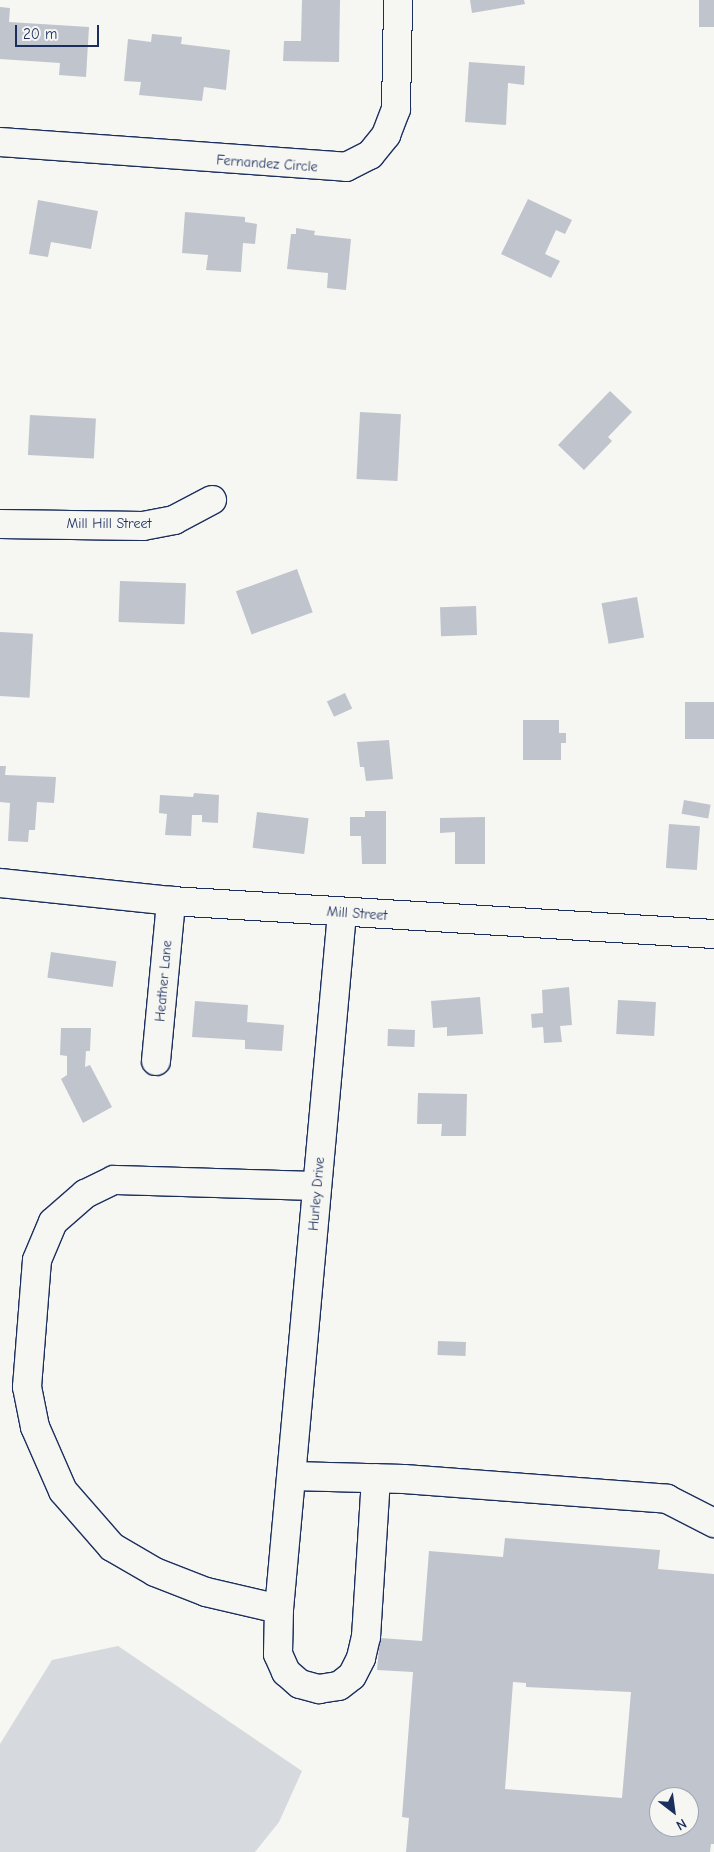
<!DOCTYPE html>
<style>
body{margin:0}
#map{position:relative;width:714px;height:1852px;overflow:hidden;background:#f6f6f2;font-family:"Comic Neue",sans-serif}
div>[style]{position:absolute}
.green>*{inset:0;background:#d6d9dd}
.building>*{inset:0;background:#c0c4cd;transform-origin:0 0}
.roads{filter:drop-shadow(1px 0 #1b2f5e) drop-shadow(-1px 0 #1b2f5e) drop-shadow(0 1px #1b2f5e) drop-shadow(0 -1px #1b2f5e)}
.minor>*{height:28px;margin:-14px;padding:0 14px;transform-origin:14px;border-radius:14px;background:#f6f6f2}
span{translate:-50% -50%;white-space:nowrap;text-align:center;line-height:1.15;-webkit-text-stroke:4px #f6f6f2;paint-order:stroke}
.street-label{font-size:14px;color:#1b2f5e}
.north{position:absolute;left:649px;top:1787px;width:50px;height:50px;box-sizing:border-box;background:#f6f6f2;border:1px solid #9ea6b7;border-radius:50%;rotate:150deg;font-size:14px;font-weight:700;line-height:20px;text-align:center;color:#1b2f5e}
.north::after{content:'';display:block;margin:auto;width:18px;height:22px;background:#1b2f5e;clip-path:polygon(50% 0,100% 100%,50% 72%,0 100%)}
.scale{position:absolute;left:15px;top:25px;width:84px;height:22px;box-sizing:border-box;border:2px solid #1b2f5e;border-top:0;padding-left:6px;font-size:15px;line-height:18px;white-space:nowrap;color:#1b2f5e;-webkit-text-stroke:4px #f6f6f2;paint-order:stroke}
</style>
<div id="map">
<div class="green">
<i style="clip-path:polygon(118px 1646px,302px 1771px,279px 1822px,255px 1852px,0 1852px,0 1744px,52px 1660px)"></i>
</div>
<div class="building">
<i style="clip-path:polygon(302px 0,340px 0,339px 62px,283px 61px,284px 41px,301px 41px)"></i>
<i style="clip-path:polygon(470px 0,524px 0,525px 4px,472px 13px)"></i>
<i style="left:699px;top:0;width:15px;height:27px"></i>
<i style="clip-path:polygon(0 7px,10px 8px,9px 22px,89px 27px,86px 77px,59px 75px,60px 63px,0 59px)"></i>
<i style="clip-path:polygon(152px 34px,182px 37px,181px 44px,230px 50px,226px 90px,204px 87px,202px 101px,139px 95px,141px 82px,124px 81px,128px 39px,151px 42px)"></i>
<i style="clip-path:polygon(469px 62px,525px 66px,524px 85px,508px 83px,506px 125px,465px 122px)"></i>
<i style="clip-path:polygon(528px 199px,572px 220px,565px 234px,556px 230px,545px 254px,560px 261px,551px 278px,501px 254px)"></i>
<i style="clip-path:polygon(38px 200px,98px 211px,91px 249px,51px 242px,48px 257px,29px 254px)"></i>
<i style="clip-path:polygon(185px 212px,245px 217px,245px 222px,257px 224px,255px 244px,243px 243px,241px 272px,206px 270px,208px 255px,182px 253px)"></i>
<i style="clip-path:polygon(296px 228px,315px 231px,314px 235px,351px 239px,346px 290px,327px 288px,328px 273px,287px 269px,291px 234px,296px 234px)"></i>
<i style="clip-path:polygon(610px 391px,632px 412px,608px 437px,612px 441px,584px 470px,558px 445px)"></i>
<i style="left:360px;top:412px;width:41px;height:67px;rotate:3deg"></i>
<i style="left:30px;top:415px;width:66px;height:40px;rotate:3deg"></i>
<i style="left:297px;top:569px;width:46px;height:65px;rotate:70deg"></i>
<i style="left:120px;top:581px;width:66px;height:41px;rotate:2deg"></i>
<i style="left:637px;top:597px;width:41px;height:36px;rotate:80deg"></i>
<i style="left:476px;top:606px;width:29px;height:36px;rotate:88deg"></i>
<i style="left:0;top:632px;width:33px;height:64px;rotate:3deg"></i>
<i style="left:345px;top:693px;width:17px;height:20px;rotate:65deg"></i>
<i style="left:714px;top:702px;width:37px;height:29px;rotate:90deg"></i>
<i style="clip-path:polygon(523px 720px,559px 720px,559px 733px,566px 733px,566px 743px,561px 743px,561px 760px,523px 760px)"></i>
<i style="clip-path:polygon(389px 740px,393px 779px,366px 781px,364px 767px,360px 767px,357px 742px)"></i>
<i style="clip-path:polygon(0 766px,6px 766px,5px 775px,56px 777px,54px 803px,37px 802px,35px 830px,29px 830px,28px 842px,8px 841px,10px 803px,0 802px)"></i>
<i style="clip-path:polygon(194px 793px,219px 795px,218px 823px,202px 822px,202px 815px,192px 815px,191px 836px,165px 835px,167px 814px,159px 813px,160px 795px,193px 797px)"></i>
<i style="left:684px;top:800px;width:27px;height:14px;rotate:10deg"></i>
<i style="clip-path:polygon(365px 811px,386px 811px,386px 864px,362px 864px,361px 836px,350px 836px,350px 817px,365px 817px)"></i>
<i style="left:257px;top:812px;width:52px;height:36px;rotate:7deg"></i>
<i style="clip-path:polygon(485px 817px,485px 864px,455px 864px,455px 832px,440px 833px,440px 818px)"></i>
<i style="left:669px;top:824px;width:31px;height:44px;rotate:4deg"></i>
<i style="left:51px;top:952px;width:66px;height:26px;rotate:8deg"></i>
<i style="clip-path:polygon(569px 987px,572px 1025px,560px 1026px,562px 1042px,544px 1043px,543px 1027px,532px 1028px,531px 1014px,543px 1013px,542px 990px)"></i>
<i style="clip-path:polygon(480px 997px,483px 1034px,447px 1036px,447px 1027px,433px 1028px,431px 1001px)"></i>
<i style="left:618px;top:1000px;width:38px;height:34px;rotate:3deg"></i>
<i style="clip-path:polygon(195px 1001px,248px 1005px,247px 1022px,284px 1025px,282px 1051px,245px 1049px,245px 1040px,192px 1037px)"></i>
<i style="clip-path:polygon(61px 1028px,91px 1028px,90px 1051px,86px 1051px,85px 1067px,90px 1065px,112px 1107px,83px 1123px,61px 1079px,67px 1075px,67px 1056px,60px 1055px)"></i>
<i style="left:388px;top:1029px;width:27px;height:17px;rotate:2deg"></i>
<i style="clip-path:polygon(418px 1093px,467px 1094px,466px 1136px,441px 1136px,442px 1124px,417px 1124px)"></i>
<i style="left:438px;top:1341px;width:28px;height:14px;rotate:2deg"></i>
<i style="clip-path:polygon(evenodd,505px 1538px,660px 1550px,658px 1569px,714px 1574px,714px 1844px,711px 1844px,710px 1852px,406px 1852px,409px 1818px,402px 1817px,413px 1672px,377px 1670px,380px 1638px,422px 1641px,429px 1551px,503px 1557px,505px 1538px,513px 1682px,526px 1683px,526px 1687px,631px 1692px,622px 1798px,505px 1789px,513px 1682px,505px 1538px,659px 1797px,689px 1797px,689px 1827px,659px 1827px,659px 1797px)"></i>
</div>
<div class="roads">
<div class="minor">
<i style="left:0;top:142px;width:347px;rotate:4.1deg"></i>
<i style="left:346px;top:167px;width:27px;rotate:-27deg"></i>
<i style="left:370px;top:155px;width:26px;rotate:-51deg"></i>
<i style="left:386px;top:135px;width:28px;rotate:-69deg"></i>
<i style="left:396px;top:109px;width:109px;rotate:-88.9deg"></i>
<i style="left:0;top:524px;width:143px;rotate:0.8deg"></i>
<i style="left:143px;top:526px;width:32px;rotate:-11deg"></i>
<i style="left:174px;top:520px;width:43px;rotate:-27.8deg"></i>
<i style="left:0;top:883px;width:172px;rotate:6deg"></i>
<i style="left:171px;top:901px;width:544px;rotate:3.48deg"></i>
<i style="left:342px;top:913px;width:699px;rotate:95.17deg"></i>
<i style="left:279px;top:1609px;width:45px;rotate:91.3deg"></i>
<i style="left:278px;top:1654px;width:20px;rotate:66deg"></i>
<i style="left:286px;top:1672px;width:18px;rotate:41deg"></i>
<i style="left:300px;top:1684px;width:20px;rotate:15deg"></i>
<i style="left:319px;top:1689px;width:20px;rotate:-9deg"></i>
<i style="left:339px;top:1686px;width:16px;rotate:-38deg"></i>
<i style="left:352px;top:1676px;width:20px;rotate:-63deg"></i>
<i style="left:361px;top:1658px;width:22px;rotate:-77deg"></i>
<i style="left:366px;top:1637px;width:159px;rotate:-86.4deg"></i>
<i style="left:156px;top:1061px;width:161px;rotate:-84.6deg"></i>
<i style="left:292px;top:1476px;width:112px;rotate:1.5deg"></i>
<i style="left:404px;top:1479px;width:264px;rotate:4.3deg"></i>
<i style="left:667px;top:1499px;width:53px;rotate:27.1deg"></i>
<i style="left:279px;top:1609px;width:75px;rotate:-166.9deg"></i>
<i style="left:206px;top:1592px;width:55px;rotate:-158.6deg"></i>
<i style="left:155px;top:1572px;width:50px;rotate:-149.8deg"></i>
<i style="left:112px;top:1547px;width:74px;rotate:-131.2deg"></i>
<i style="left:63px;top:1491px;width:70px;rotate:-113.6deg"></i>
<i style="left:35px;top:1427px;width:41px;rotate:-101.3deg"></i>
<i style="left:27px;top:1387px;width:127px;rotate:-85.5deg"></i>
<i style="left:37px;top:1260px;width:41px;rotate:-67.2deg"></i>
<i style="left:53px;top:1222px;width:43px;rotate:-41.2deg"></i>
<i style="left:85px;top:1194px;width:32px;rotate:-26deg"></i>
<i style="left:114px;top:1180px;width:203px;rotate:1.7deg"></i>
</div>
</div>
<div class="street-label">
<span style="left:267px;top:164px;rotate:4deg">Fernandez Circle</span>
<span style="left:109px;top:524px">Mill Hill Street</span>
<span style="left:357px;top:914px;rotate:4deg">Mill Street</span>
<span style="left:164px;top:981px;rotate:-85deg">Heather Lane</span>
<span style="left:317px;top:1194px;rotate:-85deg">Hurley Drive</span>
</div>
<div class="north">N</div>
<div class="scale">20 m</div>
</div>
